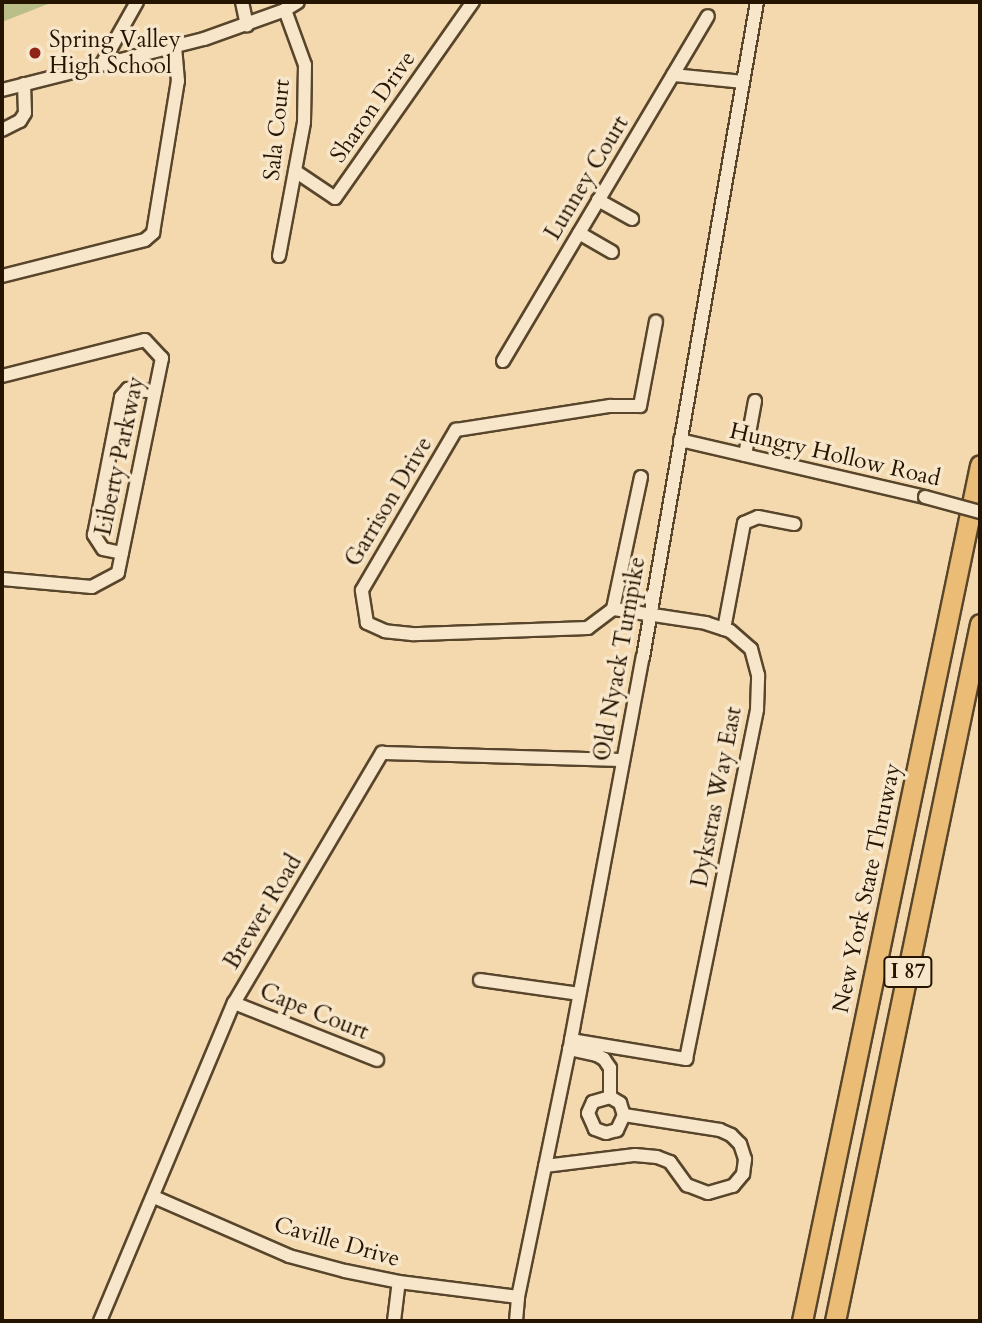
<!DOCTYPE html>
<style>
body{margin:0}
#map{position:relative;width:982px;height:1323px;overflow:hidden;background:#f3d9ad;font-family:Cardo,serif}
div>[style]{position:absolute}
.green>*{inset:0;background:#babf8a}
.roads{filter:drop-shadow(2px 0 #58452b) drop-shadow(-2px 0 #58452b) drop-shadow(0 2px #58452b) drop-shadow(0 -2px #58452b)}
.minor>*{height:12px;margin:-6px;padding:0 6px;transform-origin:6px;border-radius:6px;background:#f7e6ca}
.highway>*{height:19px;margin:-9.5px;padding:0 9.5px;transform-origin:9.5px;border-radius:9.5px;background:#eabc76}
.bridges{filter:drop-shadow(2px 0 #58452b) drop-shadow(-2px 0 #58452b) drop-shadow(0 2px #58452b) drop-shadow(0 -2px #58452b)}
.minor-bridge>*{height:12px;margin:-6px;padding:0 6px;transform-origin:6px;border-radius:6px;background:#f7e6ca}
.dots>*{width:19px;height:19px;translate:-50% -50%;box-sizing:border-box;border:4px solid #f7e6ca;border-radius:50%}
span{translate:-50% -50%;white-space:nowrap;text-align:center;line-height:1.15;-webkit-text-stroke:7px #f7e6ca;paint-order:stroke}
.shield-label span{padding:2px 5px;background:#f7e6ca;border:2px solid;border-radius:5px;-webkit-text-stroke-width:0}
.shield-label{font-size:21px;color:#251400;font-weight:700}
.poi-label{font-size:23px;color:#251400}
.left{translate:0 -50%;text-align:left}
.street-label{font-size:23px;color:#251400}
.frame{position:absolute;inset:0;border:4px solid #251400;pointer-events:none}
</style>
<div id="map">
<div class="green">
<i style="clip-path:polygon(2px 2px,53px 2px,2px 22px)"></i>
</div>
<div class="roads">
<div class="minor">
<i style="left:242px;top:2px;width:24px;rotate:78deg"></i>
<i style="left:102px;top:64px;width:71px;rotate:-60.6deg"></i>
<i style="left:673px;top:75px;width:70px;rotate:5.7deg"></i>
<i style="left:2px;top:90px;width:208px;rotate:-14.2deg"></i>
<i style="left:204px;top:39px;width:86px;rotate:-19.7deg"></i>
<i style="left:285px;top:10px;width:15px;rotate:-32deg"></i>
<i style="left:2px;top:130px;width:20px;rotate:-27deg"></i>
<i style="left:20px;top:121px;width:9px;rotate:-58deg"></i>
<i style="left:25px;top:113px;width:29px;rotate:-92deg"></i>
<i style="left:295px;top:171px;width:48px;rotate:34deg"></i>
<i style="left:335px;top:198px;width:240px;rotate:-54.9deg"></i>
<i style="left:598px;top:200px;width:39px;rotate:29deg"></i>
<i style="left:579px;top:233px;width:38px;rotate:30deg"></i>
<i style="left:279px;top:256px;width:136px;rotate:-79.4deg"></i>
<i style="left:304px;top:122px;width:57px;rotate:-89deg"></i>
<i style="left:305px;top:65px;width:59px;rotate:-110deg"></i>
<i style="left:2px;top:276px;width:147px;rotate:-14.1deg"></i>
<i style="left:145px;top:240px;width:11px;rotate:-41deg"></i>
<i style="left:153px;top:233px;width:154px;rotate:-80.7deg"></i>
<i style="left:178px;top:81px;width:35px;rotate:-95deg"></i>
<i style="left:503px;top:361px;width:401px;rotate:-59.3deg"></i>
<i style="left:2px;top:376px;width:147px;rotate:-14.1deg"></i>
<i style="left:145px;top:340px;width:25px;rotate:47deg"></i>
<i style="left:162px;top:358px;width:219px;rotate:101.6deg"></i>
<i style="left:118px;top:573px;width:30px;rotate:152deg"></i>
<i style="left:92px;top:587px;width:90px;rotate:-174.9deg"></i>
<i style="left:680px;top:440px;width:252px;rotate:13.1deg"></i>
<i style="left:745px;top:455px;width:55px;rotate:-79.5deg"></i>
<i style="left:641px;top:477px;width:135px;rotate:102deg"></i>
<i style="left:613px;top:609px;width:31px;rotate:143deg"></i>
<i style="left:588px;top:628px;width:176px;rotate:178deg"></i>
<i style="left:412px;top:634px;width:27px;rotate:-174deg"></i>
<i style="left:385px;top:631px;width:20px;rotate:-156deg"></i>
<i style="left:367px;top:623px;width:33px;rotate:-99deg"></i>
<i style="left:362px;top:590px;width:186px;rotate:-59.6deg"></i>
<i style="left:456px;top:430px;width:156px;rotate:-8.9deg"></i>
<i style="left:610px;top:406px;width:30px"></i>
<i style="left:640px;top:406px;width:86px;rotate:-79.3deg"></i>
<i style="left:122px;top:553px;width:19px;rotate:-168deg"></i>
<i style="left:103px;top:549px;width:17px;rotate:-123deg"></i>
<i style="left:94px;top:535px;width:141px;rotate:-78.9deg"></i>
<i style="left:121px;top:397px;width:11px;rotate:-49deg"></i>
<i style="left:128px;top:389px;width:27px;rotate:6deg"></i>
<i style="left:724px;top:629px;width:108px;rotate:-79.3deg"></i>
<i style="left:744px;top:523px;width:15px;rotate:-23deg"></i>
<i style="left:758px;top:517px;width:37px;rotate:11deg"></i>
<i style="left:480px;top:980px;width:100px;rotate:8deg"></i>
<i style="left:234px;top:1003px;width:154px;rotate:21.7deg"></i>
<i style="left:571px;top:1040px;width:117px;rotate:9.4deg"></i>
<i style="left:686px;top:1059px;width:357px;rotate:-78.5deg"></i>
<i style="left:757px;top:709px;width:34px;rotate:-88deg"></i>
<i style="left:758px;top:675px;width:27px;rotate:-105deg"></i>
<i style="left:751px;top:649px;width:28px;rotate:-139deg"></i>
<i style="left:730px;top:631px;width:25px;rotate:-162deg"></i>
<i style="left:706px;top:623px;width:94px;rotate:-171.4deg"></i>
<i style="left:569px;top:1049px;width:29px;rotate:12deg"></i>
<i style="left:597px;top:1055px;width:8px;rotate:30deg"></i>
<i style="left:604px;top:1059px;width:11px;rotate:56deg"></i>
<i style="left:610px;top:1068px;width:29px;rotate:90deg"></i>
<i style="left:545px;top:1166px;width:91px;rotate:-7deg"></i>
<i style="left:635px;top:1155px;width:22px;rotate:5deg"></i>
<i style="left:657px;top:1157px;width:14px;rotate:21deg"></i>
<i style="left:670px;top:1162px;width:29px;rotate:54deg"></i>
<i style="left:687px;top:1185px;width:22px;rotate:21deg"></i>
<i style="left:708px;top:1193px;width:26px;rotate:-16deg"></i>
<i style="left:733px;top:1186px;width:16px;rotate:-50deg"></i>
<i style="left:743px;top:1174px;width:15px;rotate:-82deg"></i>
<i style="left:745px;top:1159px;width:16px;rotate:-108deg"></i>
<i style="left:740px;top:1144px;width:13px;rotate:-135deg"></i>
<i style="left:731px;top:1135px;width:12px;rotate:-156deg"></i>
<i style="left:720px;top:1130px;width:97px;rotate:-171.1deg"></i>
<i style="left:624px;top:1115px;width:17px;rotate:115deg"></i>
<i style="left:617px;top:1130px;width:11px;rotate:165deg"></i>
<i style="left:606px;top:1133px;width:12px;rotate:-160deg"></i>
<i style="left:595px;top:1129px;width:17px;rotate:-114deg"></i>
<i style="left:588px;top:1113px;width:12px;rotate:-66deg"></i>
<i style="left:593px;top:1102px;width:18px;rotate:-16deg"></i>
<i style="left:610px;top:1097px;width:12px;rotate:31deg"></i>
<i style="left:620px;top:1103px;width:13px;rotate:72deg"></i>
<i style="left:154px;top:1197px;width:147px;rotate:23.6deg"></i>
<i style="left:289px;top:1256px;width:58px;rotate:15deg"></i>
<i style="left:345px;top:1271px;width:55px;rotate:11.5deg"></i>
<i style="left:399px;top:1282px;width:120px;rotate:7.2deg"></i>
<i style="left:100px;top:1321px;width:345px;rotate:-67.2deg"></i>
<i style="left:234px;top:1003px;width:291px;rotate:-59.4deg"></i>
<i style="left:382px;top:753px;width:241px;rotate:1.7deg"></i>
<i style="left:394px;top:1321px;width:39px;rotate:-83deg"></i>
<i style="left:516px;top:1321px;width:24px;rotate:-85deg"></i>
<i style="left:518px;top:1297px;width:262px;rotate:-78.3deg"></i>
<i style="left:571px;top:1040px;width:390px;rotate:-79.4deg"></i>
<i style="left:643px;top:657px;width:665px;rotate:-80.13deg"></i>
</div>
<div class="highway">
<i style="left:802px;top:1321px;width:874px;rotate:-78.25deg"></i>
<i style="left:835px;top:1321px;width:712px;rotate:-78.25deg"></i>
</div>
</div>
<div class="bridges">
<div class="minor-bridge">
<i style="left:925px;top:497px;width:57px;rotate:15.3deg"></i>
</div>
</div>
<div class="dots">
<i style="left:35px;top:53px;background:#8f2418"></i>
</div>
<div class="shield-label">
<span style="left:908px;top:972px">I 87</span>
</div>
<div class="poi-label">
<span class="left" style="left:49px;top:53px">Spring Valley<br>High School</span>
</div>
<div class="street-label">
<span style="left:373px;top:107px;rotate:-55deg">Sharon Drive</span>
<span style="left:277px;top:130px;rotate:-84deg">Sala Court</span>
<span style="left:587px;top:178px;rotate:-59deg">Lunney Court</span>
<span style="left:835px;top:455px;rotate:13deg">Hungry Hollow Road</span>
<span style="left:120px;top:456px;rotate:-78deg">Liberty Parkway</span>
<span style="left:389px;top:502px;rotate:-59deg">Garrison Drive</span>
<span style="left:620px;top:659px;rotate:-80deg">Old Nyack Turnpike</span>
<span style="left:717px;top:797px;rotate:-79deg">Dykstras Way East</span>
<span style="left:867px;top:888px;rotate:-78deg">New York State Thruway</span>
<span style="left:263px;top:912px;rotate:-59deg">Brewer Road</span>
<span style="left:314px;top:1012px;rotate:22deg">Cape Court</span>
<span style="left:337px;top:1242px;rotate:16deg">Caville Drive</span>
</div>
<div class="frame"></div>
</div>
